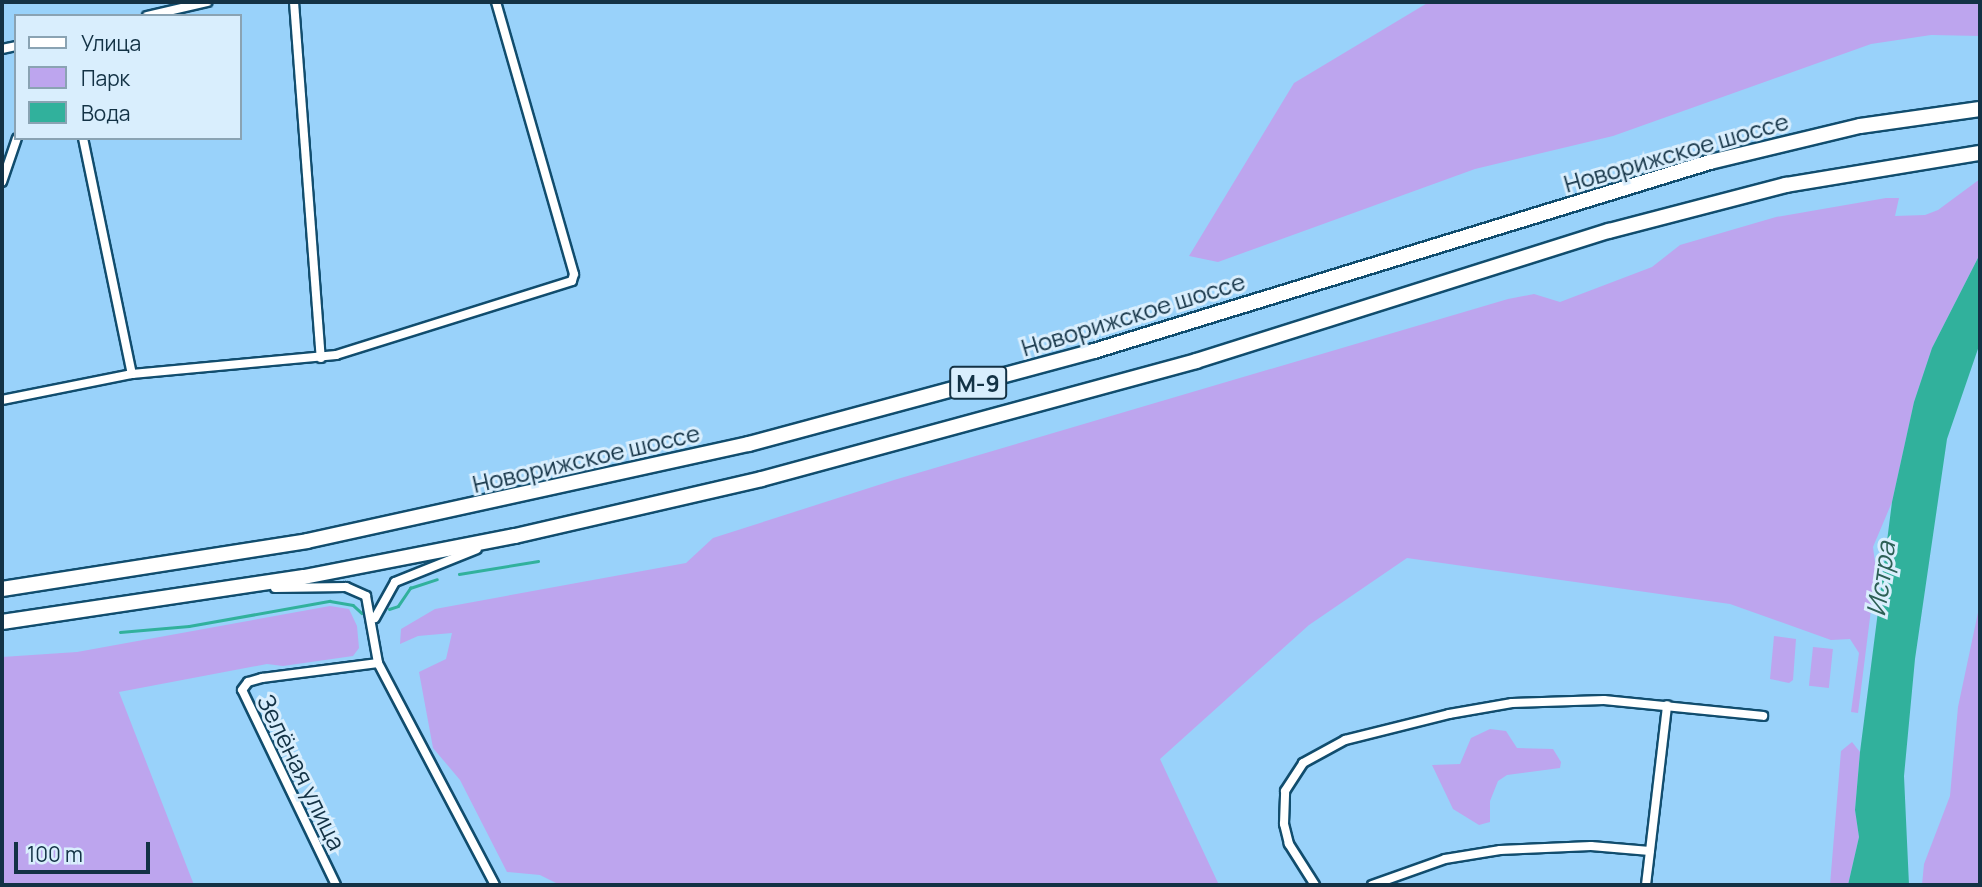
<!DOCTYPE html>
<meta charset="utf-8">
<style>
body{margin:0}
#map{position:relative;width:1982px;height:887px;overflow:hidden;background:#99d2fa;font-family:Manrope,sans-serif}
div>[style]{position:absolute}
.green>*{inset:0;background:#bda5ee;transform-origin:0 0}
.water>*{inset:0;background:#31b19c}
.stream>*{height:2.5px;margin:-1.25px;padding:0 1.25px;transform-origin:1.25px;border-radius:1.25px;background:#31b19c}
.roads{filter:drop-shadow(2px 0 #114d6e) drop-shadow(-2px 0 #114d6e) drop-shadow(0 2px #114d6e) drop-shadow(0 -2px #114d6e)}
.minor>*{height:8px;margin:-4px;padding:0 4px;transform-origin:4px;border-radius:4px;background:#fff}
.motorway>*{height:14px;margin:-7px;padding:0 7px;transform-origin:7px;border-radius:7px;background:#fff}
span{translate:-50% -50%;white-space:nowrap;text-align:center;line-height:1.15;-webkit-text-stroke:6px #d9eefd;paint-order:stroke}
.shield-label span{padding:2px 5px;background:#d9eefd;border:2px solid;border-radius:5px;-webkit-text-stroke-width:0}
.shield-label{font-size:23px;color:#133245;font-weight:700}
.street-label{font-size:24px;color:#133245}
.water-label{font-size:26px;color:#2d6056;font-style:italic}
.frame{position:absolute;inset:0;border:4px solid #133245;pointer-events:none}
.legend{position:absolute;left:14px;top:14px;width:228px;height:126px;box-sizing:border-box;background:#d9eefd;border:2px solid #8aa3b3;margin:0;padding:9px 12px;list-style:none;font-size:21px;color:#133245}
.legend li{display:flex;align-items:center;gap:14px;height:35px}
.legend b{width:35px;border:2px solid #8aa3b3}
.scale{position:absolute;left:14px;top:842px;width:136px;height:32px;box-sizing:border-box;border:4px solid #133245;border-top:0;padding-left:9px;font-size:21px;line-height:24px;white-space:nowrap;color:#133245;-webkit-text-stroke:5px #d9eefd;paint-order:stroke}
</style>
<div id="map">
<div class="green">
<i style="clip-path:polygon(1429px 2px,1980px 2px,1980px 36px,1931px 35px,1871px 44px,1613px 136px,1475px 169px,1218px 262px,1189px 256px,1294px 83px)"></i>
<i style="clip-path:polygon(1980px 179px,1980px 254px,1932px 348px,1914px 402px,1892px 502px,1873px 547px,1876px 570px,1858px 713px,1851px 712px,1859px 653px,1850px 639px,1831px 640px,1730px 604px,1407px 558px,1309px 625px,1160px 759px,1219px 885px,560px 885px,540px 875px,507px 872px,460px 780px,433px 748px,419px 672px,446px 659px,452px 633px,418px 636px,400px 644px,401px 629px,435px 609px,686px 563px,713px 538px,894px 480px,1508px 299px,1534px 294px,1560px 302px,1652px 267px,1680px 245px,1776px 217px,1886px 198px,1899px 198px,1895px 216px,1925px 215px,1938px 210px)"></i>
<i style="clip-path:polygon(1980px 603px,1980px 885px,1922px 885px,1924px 864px,1950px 796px,1958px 707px)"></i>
<i style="clip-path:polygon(330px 606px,349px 609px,357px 626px,359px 648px,353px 656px,283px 666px,267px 664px,119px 692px,194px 885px,2px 885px,2px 657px,77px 652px)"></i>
<i style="clip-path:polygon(1774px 636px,1796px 639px,1793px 680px,1789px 683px,1770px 679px)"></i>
<i style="left:1813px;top:647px;width:20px;height:39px;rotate:6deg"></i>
<i style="clip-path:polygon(1490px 729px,1506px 731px,1517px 748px,1553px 749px,1561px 762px,1560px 768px,1507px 775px,1498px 781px,1490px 801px,1490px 822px,1479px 825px,1453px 809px,1432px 765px,1460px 764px,1471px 738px)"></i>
<i style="clip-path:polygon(1852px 742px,1860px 752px,1855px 810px,1859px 837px,1848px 885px,1830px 885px,1841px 751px)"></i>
</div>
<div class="water">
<i style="clip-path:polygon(1980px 254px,1980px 343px,1947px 439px,1915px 659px,1904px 776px,1909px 885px,1848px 885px,1859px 837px,1855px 810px,1860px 752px,1892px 502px,1914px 402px,1932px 348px)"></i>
</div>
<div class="stream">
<i style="left:459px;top:574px;width:80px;rotate:-9.3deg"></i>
<i style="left:389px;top:609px;width:9px;rotate:-18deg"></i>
<i style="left:398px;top:606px;width:22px;rotate:-56deg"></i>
<i style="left:410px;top:588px;width:28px;rotate:-18deg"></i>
<i style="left:120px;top:632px;width:69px;rotate:-5deg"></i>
<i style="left:189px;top:626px;width:143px;rotate:-10.1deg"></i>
<i style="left:330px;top:601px;width:23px;rotate:10deg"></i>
<i style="left:353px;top:605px;width:12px;rotate:42deg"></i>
</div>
<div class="roads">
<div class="minor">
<i style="left:294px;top:2px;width:357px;rotate:85.7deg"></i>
<i style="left:147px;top:16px;width:62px;rotate:-13.1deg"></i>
<i style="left:2px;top:49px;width:14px;rotate:-12deg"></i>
<i style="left:83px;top:138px;width:241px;rotate:78.3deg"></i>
<i style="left:2px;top:182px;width:46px;rotate:-71.2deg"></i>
<i style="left:2px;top:400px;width:133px;rotate:-11.3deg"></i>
<i style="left:132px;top:374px;width:205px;rotate:-5.3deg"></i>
<i style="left:336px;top:355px;width:247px;rotate:-17.4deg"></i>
<i style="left:572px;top:281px;width:7px;rotate:-74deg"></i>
<i style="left:574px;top:274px;width:283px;rotate:-106deg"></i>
<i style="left:275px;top:588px;width:71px;rotate:-0.8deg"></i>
<i style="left:346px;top:587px;width:22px;rotate:24deg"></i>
<i style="left:366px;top:596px;width:68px;rotate:79.8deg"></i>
<i style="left:378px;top:663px;width:251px;rotate:62.2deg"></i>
<i style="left:375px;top:618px;width:41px;rotate:-60.9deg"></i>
<i style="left:395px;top:582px;width:88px;rotate:-21.9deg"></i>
<i style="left:336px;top:885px;width:216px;rotate:-115.7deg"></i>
<i style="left:242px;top:690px;width:10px;rotate:-53deg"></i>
<i style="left:248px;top:682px;width:15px;rotate:-16deg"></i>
<i style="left:262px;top:678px;width:117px;rotate:-7.4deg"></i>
<i style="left:1315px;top:885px;width:49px;rotate:-122.4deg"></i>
<i style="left:1289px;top:844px;width:21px;rotate:-104deg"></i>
<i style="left:1284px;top:824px;width:33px;rotate:-88deg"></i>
<i style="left:1285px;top:791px;width:33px;rotate:-57deg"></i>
<i style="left:1303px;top:763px;width:48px;rotate:-28.7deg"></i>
<i style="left:1345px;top:740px;width:107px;rotate:-14deg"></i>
<i style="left:1449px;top:714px;width:64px;rotate:-9.9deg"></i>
<i style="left:1512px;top:703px;width:92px;rotate:-1.9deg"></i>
<i style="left:1604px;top:700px;width:160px;rotate:5.7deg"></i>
<i style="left:1372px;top:885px;width:77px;rotate:-19.6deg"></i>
<i style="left:1445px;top:859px;width:56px;rotate:-9.3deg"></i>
<i style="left:1500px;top:850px;width:91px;rotate:-2.5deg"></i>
<i style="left:1591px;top:846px;width:59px;rotate:4.8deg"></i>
<i style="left:1646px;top:885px;width:181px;rotate:-83.3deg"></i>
</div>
<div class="motorway">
<i style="left:2px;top:589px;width:309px;rotate:-8.9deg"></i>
<i style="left:307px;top:541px;width:453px;rotate:-12.4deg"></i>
<i style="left:749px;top:444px;width:357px;rotate:-15.1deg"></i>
<i style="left:1094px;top:351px;width:644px;rotate:-17.06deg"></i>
<i style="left:1710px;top:162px;width:154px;rotate:-13.5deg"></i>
<i style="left:1860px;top:126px;width:121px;rotate:-8.1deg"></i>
<i style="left:2px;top:622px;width:305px;rotate:-8.5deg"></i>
<i style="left:304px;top:577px;width:215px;rotate:-11deg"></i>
<i style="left:515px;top:536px;width:253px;rotate:-13deg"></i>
<i style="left:762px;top:479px;width:450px;rotate:-15.2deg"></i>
<i style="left:1196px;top:361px;width:433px;rotate:-17.5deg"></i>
<i style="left:1609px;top:231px;width:183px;rotate:-14.6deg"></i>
<i style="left:1786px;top:185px;width:197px;rotate:-9.4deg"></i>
</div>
</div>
<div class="shield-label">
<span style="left:978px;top:383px">М-9</span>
</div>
<div class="street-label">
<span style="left:1676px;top:152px;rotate:-16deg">Новорижское шоссе</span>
<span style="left:1133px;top:314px;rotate:-17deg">Новорижское шоссе</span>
<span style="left:586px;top:458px;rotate:-13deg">Новорижское шоссе</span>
<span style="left:302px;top:772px;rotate:64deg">Зелёная улица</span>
</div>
<div class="water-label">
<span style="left:1881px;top:579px;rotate:-82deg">Истра</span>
</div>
<div class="frame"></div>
<ul class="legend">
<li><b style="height:9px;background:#fff"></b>Улица</li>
<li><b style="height:19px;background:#bda5ee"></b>Парк</li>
<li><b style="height:19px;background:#31b19c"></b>Вода</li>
</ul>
<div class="scale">100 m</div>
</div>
